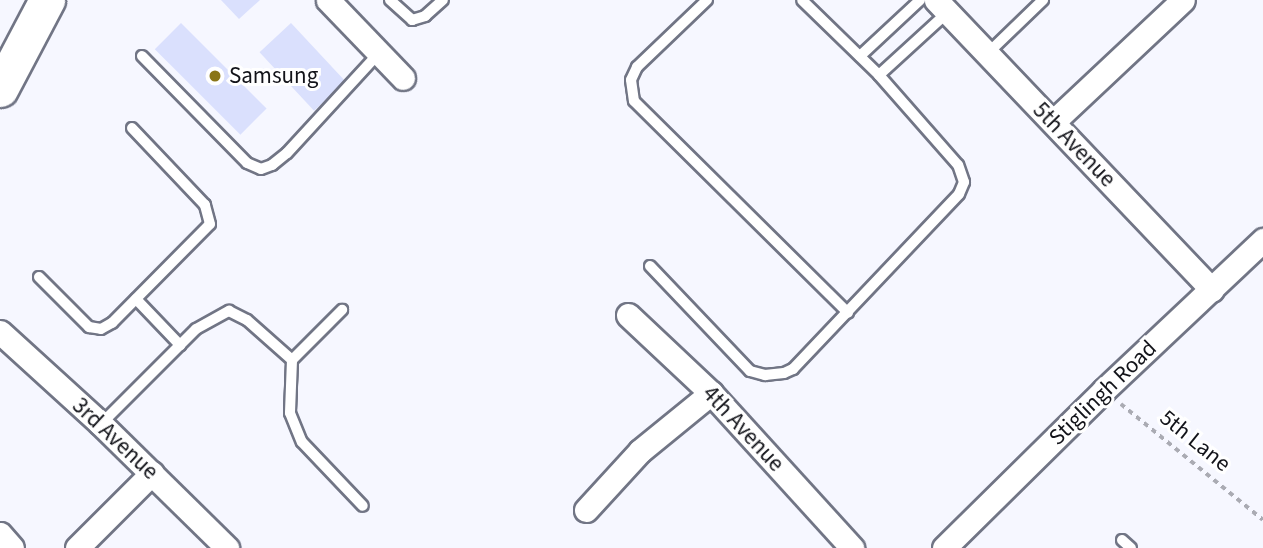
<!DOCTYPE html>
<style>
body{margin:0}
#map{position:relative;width:1263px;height:548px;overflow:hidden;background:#f6f7ff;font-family:"Source Sans 3",sans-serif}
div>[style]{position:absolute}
.building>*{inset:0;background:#dae0fd;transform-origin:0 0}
.path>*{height:3.5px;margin-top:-1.75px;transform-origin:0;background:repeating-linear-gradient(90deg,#aaabb3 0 5px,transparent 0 10px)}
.roads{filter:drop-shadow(2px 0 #717585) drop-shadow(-2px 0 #717585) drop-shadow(0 2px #717585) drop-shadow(0 -2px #717585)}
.lane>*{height:10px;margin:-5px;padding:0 5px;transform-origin:5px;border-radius:5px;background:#fff}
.street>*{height:23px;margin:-11.5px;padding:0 11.5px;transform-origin:11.5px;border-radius:11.5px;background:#fff}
.primary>*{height:35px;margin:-17.5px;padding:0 17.5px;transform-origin:17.5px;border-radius:17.5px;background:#fff}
.dots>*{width:19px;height:19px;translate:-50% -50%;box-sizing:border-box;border:4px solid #fff;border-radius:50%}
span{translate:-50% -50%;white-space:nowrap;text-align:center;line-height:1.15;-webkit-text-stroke:6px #fff;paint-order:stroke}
.poi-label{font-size:23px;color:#121319}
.left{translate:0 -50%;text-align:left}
.street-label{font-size:23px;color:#121319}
</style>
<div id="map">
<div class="building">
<i style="clip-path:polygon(221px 0,260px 0,239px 19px)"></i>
<i style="left:181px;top:23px;width:121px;height:37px;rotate:45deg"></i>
<i style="left:291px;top:23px;width:80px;height:43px;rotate:47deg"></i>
</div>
<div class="path">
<i style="left:1121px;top:404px;width:183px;rotate:39.2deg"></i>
</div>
<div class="roads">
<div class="lane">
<i style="left:390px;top:0;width:30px;rotate:42deg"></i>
<i style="left:412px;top:20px;width:14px;rotate:-17deg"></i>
<i style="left:425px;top:16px;width:24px;rotate:-42deg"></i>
<i style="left:707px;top:0;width:97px;rotate:136.3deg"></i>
<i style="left:637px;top:67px;width:14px;rotate:115deg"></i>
<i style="left:631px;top:80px;width:21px;rotate:82deg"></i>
<i style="left:634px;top:101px;width:301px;rotate:44.7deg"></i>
<i style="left:987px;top:54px;width:78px;rotate:-44deg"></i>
<i style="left:142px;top:56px;width:150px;rotate:45.5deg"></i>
<i style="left:247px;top:163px;width:15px;rotate:23deg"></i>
<i style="left:261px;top:169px;width:12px;rotate:-20deg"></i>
<i style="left:272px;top:165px;width:19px;rotate:-39deg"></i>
<i style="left:287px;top:153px;width:136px;rotate:-47.4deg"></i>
<i style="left:860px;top:56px;width:82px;rotate:-43deg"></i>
<i style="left:879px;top:75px;width:93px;rotate:-42.4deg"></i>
<i style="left:650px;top:266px;width:145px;rotate:46.4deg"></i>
<i style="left:750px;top:371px;width:16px;rotate:15deg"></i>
<i style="left:765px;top:375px;width:19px;rotate:-6deg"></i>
<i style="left:784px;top:373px;width:10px;rotate:-24deg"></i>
<i style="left:793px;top:369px;width:241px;rotate:-46.5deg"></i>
<i style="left:959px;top:194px;width:13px;rotate:-67deg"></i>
<i style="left:964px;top:182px;width:18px;rotate:-109deg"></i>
<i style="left:958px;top:165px;width:120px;rotate:-131.3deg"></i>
<i style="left:879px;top:75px;width:107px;rotate:-135.8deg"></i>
<i style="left:39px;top:277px;width:71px;rotate:45deg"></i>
<i style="left:89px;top:327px;width:12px;rotate:9deg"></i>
<i style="left:101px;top:329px;width:13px;rotate:-29deg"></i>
<i style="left:112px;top:323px;width:139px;rotate:-45.3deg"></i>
<i style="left:210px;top:224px;width:20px;rotate:-105deg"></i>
<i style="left:205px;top:205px;width:106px;rotate:-133.5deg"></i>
<i style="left:136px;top:299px;width:64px;rotate:46.3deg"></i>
<i style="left:292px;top:360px;width:71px;rotate:-45deg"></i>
<i style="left:101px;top:424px;width:134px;rotate:-45deg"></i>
<i style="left:196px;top:329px;width:38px;rotate:-29deg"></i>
<i style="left:229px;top:311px;width:20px;rotate:27deg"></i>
<i style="left:247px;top:320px;width:60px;rotate:41.6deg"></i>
<i style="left:292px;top:360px;width:53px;rotate:92.2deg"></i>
<i style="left:290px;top:413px;width:31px;rotate:68deg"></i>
<i style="left:302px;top:442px;width:88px;rotate:46.4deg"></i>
<i style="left:1122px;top:540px;width:12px;rotate:42deg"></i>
</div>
<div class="street">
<i style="left:328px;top:0;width:108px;rotate:46.1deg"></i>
<i style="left:936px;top:0;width:400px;rotate:46.4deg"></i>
<i style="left:1053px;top:122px;width:178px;rotate:-43.2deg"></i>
<i style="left:628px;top:315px;width:114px;rotate:43.2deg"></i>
<i style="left:711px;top:393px;width:210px;rotate:47.7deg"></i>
<i style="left:0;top:332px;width:137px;rotate:42.3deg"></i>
<i style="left:101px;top:424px;width:177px;rotate:44.5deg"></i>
<i style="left:586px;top:510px;width:80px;rotate:-47.5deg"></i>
<i style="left:640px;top:451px;width:92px;rotate:-39.2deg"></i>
<i style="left:0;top:534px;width:18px;rotate:49deg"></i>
<i style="left:77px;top:548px;width:106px;rotate:-45deg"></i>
<i style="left:944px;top:548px;width:225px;rotate:-44.6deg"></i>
<i style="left:1104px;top:390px;width:219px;rotate:-43.3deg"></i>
</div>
<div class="primary">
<i style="left:0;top:89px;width:101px;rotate:-62.2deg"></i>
</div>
</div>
<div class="dots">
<i style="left:215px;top:76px;background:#897518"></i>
</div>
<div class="poi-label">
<span class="left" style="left:229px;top:76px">Samsung</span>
</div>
<div class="street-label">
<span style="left:1074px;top:145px;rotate:46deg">5th Avenue</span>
<span style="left:1103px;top:393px;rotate:-44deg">Stiglingh Road</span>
<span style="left:743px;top:429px;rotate:47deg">4th Avenue</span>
<span style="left:115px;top:439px;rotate:43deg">3rd Avenue</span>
<span style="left:1195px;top:441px;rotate:39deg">5th Lane</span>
</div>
</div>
